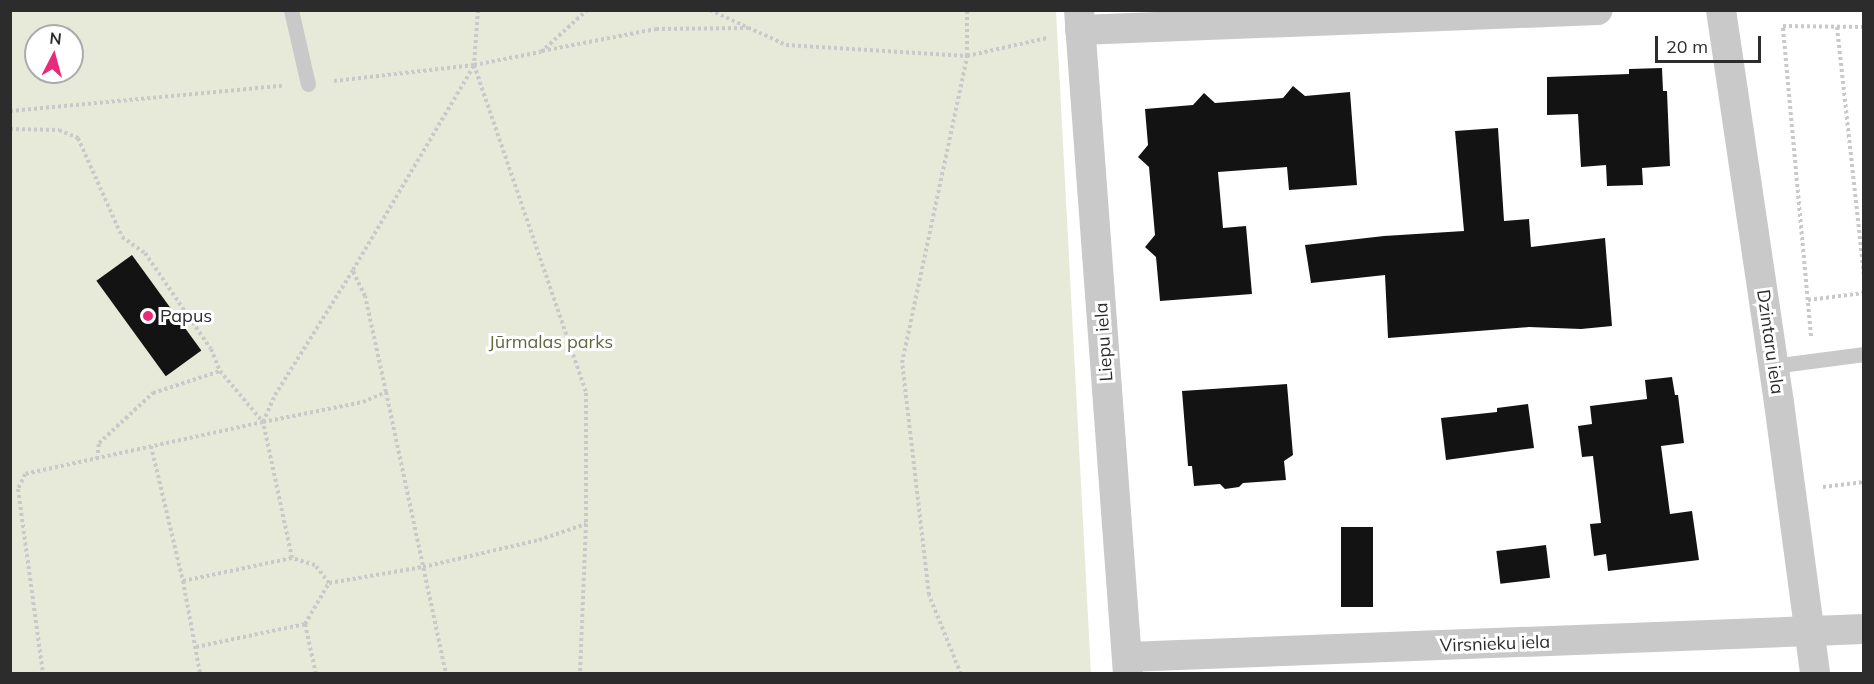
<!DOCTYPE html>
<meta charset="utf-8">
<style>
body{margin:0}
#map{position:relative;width:1874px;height:684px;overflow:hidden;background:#fff;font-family:Mulish,sans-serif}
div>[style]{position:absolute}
.green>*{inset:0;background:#e8ead9}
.building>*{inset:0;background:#131313;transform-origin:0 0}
.path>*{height:4px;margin-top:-2px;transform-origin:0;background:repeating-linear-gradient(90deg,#c9c9c9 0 3px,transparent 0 6px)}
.service>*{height:15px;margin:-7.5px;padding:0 7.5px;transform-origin:7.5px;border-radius:7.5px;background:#c9c9c9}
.minor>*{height:30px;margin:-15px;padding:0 15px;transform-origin:15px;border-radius:15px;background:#c9c9c9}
.dots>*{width:16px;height:16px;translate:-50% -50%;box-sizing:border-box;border:3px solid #fff;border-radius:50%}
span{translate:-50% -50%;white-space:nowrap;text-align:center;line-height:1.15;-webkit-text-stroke:6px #fff;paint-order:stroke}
.poi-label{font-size:18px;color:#2c2c2c}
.left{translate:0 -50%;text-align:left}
.park-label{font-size:18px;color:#5f683a}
.street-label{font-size:18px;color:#2c2c2c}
.frame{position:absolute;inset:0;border:12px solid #2c2c2c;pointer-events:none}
.north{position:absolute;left:24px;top:24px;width:60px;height:60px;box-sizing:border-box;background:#fff;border:2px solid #ababab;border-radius:50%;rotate:6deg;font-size:16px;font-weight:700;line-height:24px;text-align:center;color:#2c2c2c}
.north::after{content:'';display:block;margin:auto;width:21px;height:27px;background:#e72b79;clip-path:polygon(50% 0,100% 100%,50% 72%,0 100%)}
.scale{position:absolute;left:1655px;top:36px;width:106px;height:27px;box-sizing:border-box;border:3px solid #2c2c2c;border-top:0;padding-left:8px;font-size:18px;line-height:21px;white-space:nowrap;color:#2c2c2c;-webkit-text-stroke:4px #fff;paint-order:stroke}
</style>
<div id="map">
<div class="green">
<i style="clip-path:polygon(evenodd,10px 11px,1056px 11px,1091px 673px,11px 673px,10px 11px,36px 36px,72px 36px,72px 72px,36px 72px,36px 36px)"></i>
</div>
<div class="building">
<i style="clip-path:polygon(1662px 68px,1663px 91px,1667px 91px,1670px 166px,1642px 168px,1643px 185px,1607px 186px,1606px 165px,1581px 167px,1578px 114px,1547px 115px,1547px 77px,1629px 74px,1629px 69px)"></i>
<i style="clip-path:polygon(1293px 86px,1305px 96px,1350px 92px,1357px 185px,1289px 190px,1287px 167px,1218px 172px,1223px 228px,1246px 226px,1252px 294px,1160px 301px,1156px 257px,1145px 247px,1155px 235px,1149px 167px,1138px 157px,1148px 145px,1145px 109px,1193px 105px,1204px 93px,1215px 103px,1283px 98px)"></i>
<i style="clip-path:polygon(1498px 128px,1504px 221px,1529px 219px,1531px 247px,1605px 238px,1612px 326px,1581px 329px,1529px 327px,1388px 338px,1385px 275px,1311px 283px,1305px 245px,1384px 236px,1464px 231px,1455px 131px)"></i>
<i style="left:132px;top:255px;width:118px;height:44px;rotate:54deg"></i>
<i style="clip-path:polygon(1672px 377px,1675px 395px,1678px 395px,1684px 443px,1661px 446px,1670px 514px,1692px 511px,1699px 560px,1608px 571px,1606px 554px,1594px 556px,1590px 524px,1601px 523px,1593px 456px,1582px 457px,1578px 426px,1592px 424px,1590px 406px,1647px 399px,1645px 380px)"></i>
<i style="clip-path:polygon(1287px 384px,1293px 455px,1284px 461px,1286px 480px,1243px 483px,1239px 487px,1225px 489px,1220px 484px,1194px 486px,1192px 466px,1188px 466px,1182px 391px)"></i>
<i style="clip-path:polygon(1528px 404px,1534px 448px,1446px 460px,1441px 418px,1497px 412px,1497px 408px)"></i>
<i style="left:1341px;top:527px;width:32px;height:80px"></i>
<i style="left:1546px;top:545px;width:33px;height:50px;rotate:83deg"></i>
</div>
<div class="path">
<i style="left:478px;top:10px;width:55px;rotate:94.2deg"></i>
<i style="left:474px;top:65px;width:347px;rotate:71.1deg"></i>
<i style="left:586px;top:393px;width:131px;rotate:90deg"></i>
<i style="left:586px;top:524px;width:150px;rotate:92.3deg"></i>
<i style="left:710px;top:10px;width:84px;rotate:24.7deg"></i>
<i style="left:786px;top:45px;width:181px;rotate:3.5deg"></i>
<i style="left:967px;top:56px;width:82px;rotate:-12.7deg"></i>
<i style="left:1837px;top:27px;width:251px;rotate:83.8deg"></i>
<i style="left:542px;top:51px;width:116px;rotate:-10.9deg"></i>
<i style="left:656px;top:29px;width:92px;rotate:-0.6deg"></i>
<i style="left:334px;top:81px;width:141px;rotate:-6.5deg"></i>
<i style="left:474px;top:65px;width:68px;rotate:-11deg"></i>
<i style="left:541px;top:52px;width:62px;rotate:-42.4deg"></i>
<i style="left:10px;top:111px;width:273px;rotate:-5.3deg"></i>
<i style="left:10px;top:129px;width:49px;rotate:1.2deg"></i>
<i style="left:59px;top:130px;width:21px;rotate:23deg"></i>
<i style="left:78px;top:138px;width:108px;rotate:66deg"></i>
<i style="left:122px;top:237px;width:28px;rotate:35deg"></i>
<i style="left:145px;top:253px;width:116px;rotate:55.5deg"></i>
<i style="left:211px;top:349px;width:24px;rotate:68deg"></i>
<i style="left:220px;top:371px;width:67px;rotate:49.9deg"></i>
<i style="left:263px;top:422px;width:244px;rotate:167.7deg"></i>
<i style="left:25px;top:474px;width:17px;rotate:115deg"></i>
<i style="left:18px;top:489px;width:187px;rotate:82.3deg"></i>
<i style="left:1808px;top:300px;width:56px;rotate:-7.1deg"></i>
<i style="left:1811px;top:336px;width:311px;rotate:-95.2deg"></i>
<i style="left:1783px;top:26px;width:81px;rotate:0.7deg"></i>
<i style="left:386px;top:392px;width:288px;rotate:78deg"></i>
<i style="left:263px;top:422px;width:102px;rotate:-11.3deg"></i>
<i style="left:363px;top:402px;width:25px;rotate:-23deg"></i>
<i style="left:386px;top:392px;width:98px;rotate:-102.3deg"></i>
<i style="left:365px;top:296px;width:28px;rotate:-116deg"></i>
<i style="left:151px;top:446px;width:139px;rotate:76.7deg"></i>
<i style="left:183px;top:581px;width:95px;rotate:79.6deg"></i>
<i style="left:97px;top:459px;width:16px;rotate:-83deg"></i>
<i style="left:99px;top:443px;width:74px;rotate:-42.8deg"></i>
<i style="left:153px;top:393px;width:71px;rotate:-18.2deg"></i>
<i style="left:1823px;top:487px;width:41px;rotate:-7deg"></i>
<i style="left:183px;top:581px;width:111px;rotate:-11.9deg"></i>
<i style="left:329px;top:583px;width:95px;rotate:-9.7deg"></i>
<i style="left:423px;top:567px;width:119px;rotate:-13.1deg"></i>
<i style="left:539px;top:540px;width:50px;rotate:-18.8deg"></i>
<i style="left:196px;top:647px;width:111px;rotate:-11.9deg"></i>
<i style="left:316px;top:674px;width:51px;rotate:-102.4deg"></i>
<i style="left:305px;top:624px;width:48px;rotate:-59.7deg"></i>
<i style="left:329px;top:583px;width:23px;rotate:-128deg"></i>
<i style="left:315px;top:565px;width:24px;rotate:-163deg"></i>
<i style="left:292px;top:558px;width:139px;rotate:-102deg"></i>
<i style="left:263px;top:422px;width:30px;rotate:-66deg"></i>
<i style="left:275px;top:395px;width:147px;rotate:-58deg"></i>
<i style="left:353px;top:270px;width:238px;rotate:-59.4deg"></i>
<i style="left:961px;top:674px;width:85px;rotate:-112.1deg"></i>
<i style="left:929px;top:595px;width:234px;rotate:-96.6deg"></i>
<i style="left:902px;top:363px;width:314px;rotate:-78deg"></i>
<i style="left:967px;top:56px;width:46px;rotate:-90deg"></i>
</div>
<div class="service">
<i style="left:291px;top:10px;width:76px;rotate:77.1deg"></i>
<i style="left:1773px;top:366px;width:92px;rotate:-7.5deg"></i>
</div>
<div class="minor">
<i style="left:1079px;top:10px;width:666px;rotate:85.78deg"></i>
<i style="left:1721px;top:10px;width:397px;rotate:81.6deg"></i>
<i style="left:1779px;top:403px;width:273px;rotate:82.4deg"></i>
<i style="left:1080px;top:30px;width:518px;rotate:-2.21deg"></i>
<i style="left:1127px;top:657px;width:738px;rotate:-2.18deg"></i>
</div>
<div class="dots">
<i style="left:148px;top:316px;background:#e72b79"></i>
</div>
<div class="poi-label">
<span class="left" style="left:160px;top:316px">Papus</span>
</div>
<div class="park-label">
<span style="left:551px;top:342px">Jūrmalas parks</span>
</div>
<div class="street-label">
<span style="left:1104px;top:342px;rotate:-94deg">Liepu iela</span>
<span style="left:1770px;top:342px;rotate:82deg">Dzintaru iela</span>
<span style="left:1495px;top:644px;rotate:-2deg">Virsnieku iela</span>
</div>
<div class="frame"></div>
<div class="north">N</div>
<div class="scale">20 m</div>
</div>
